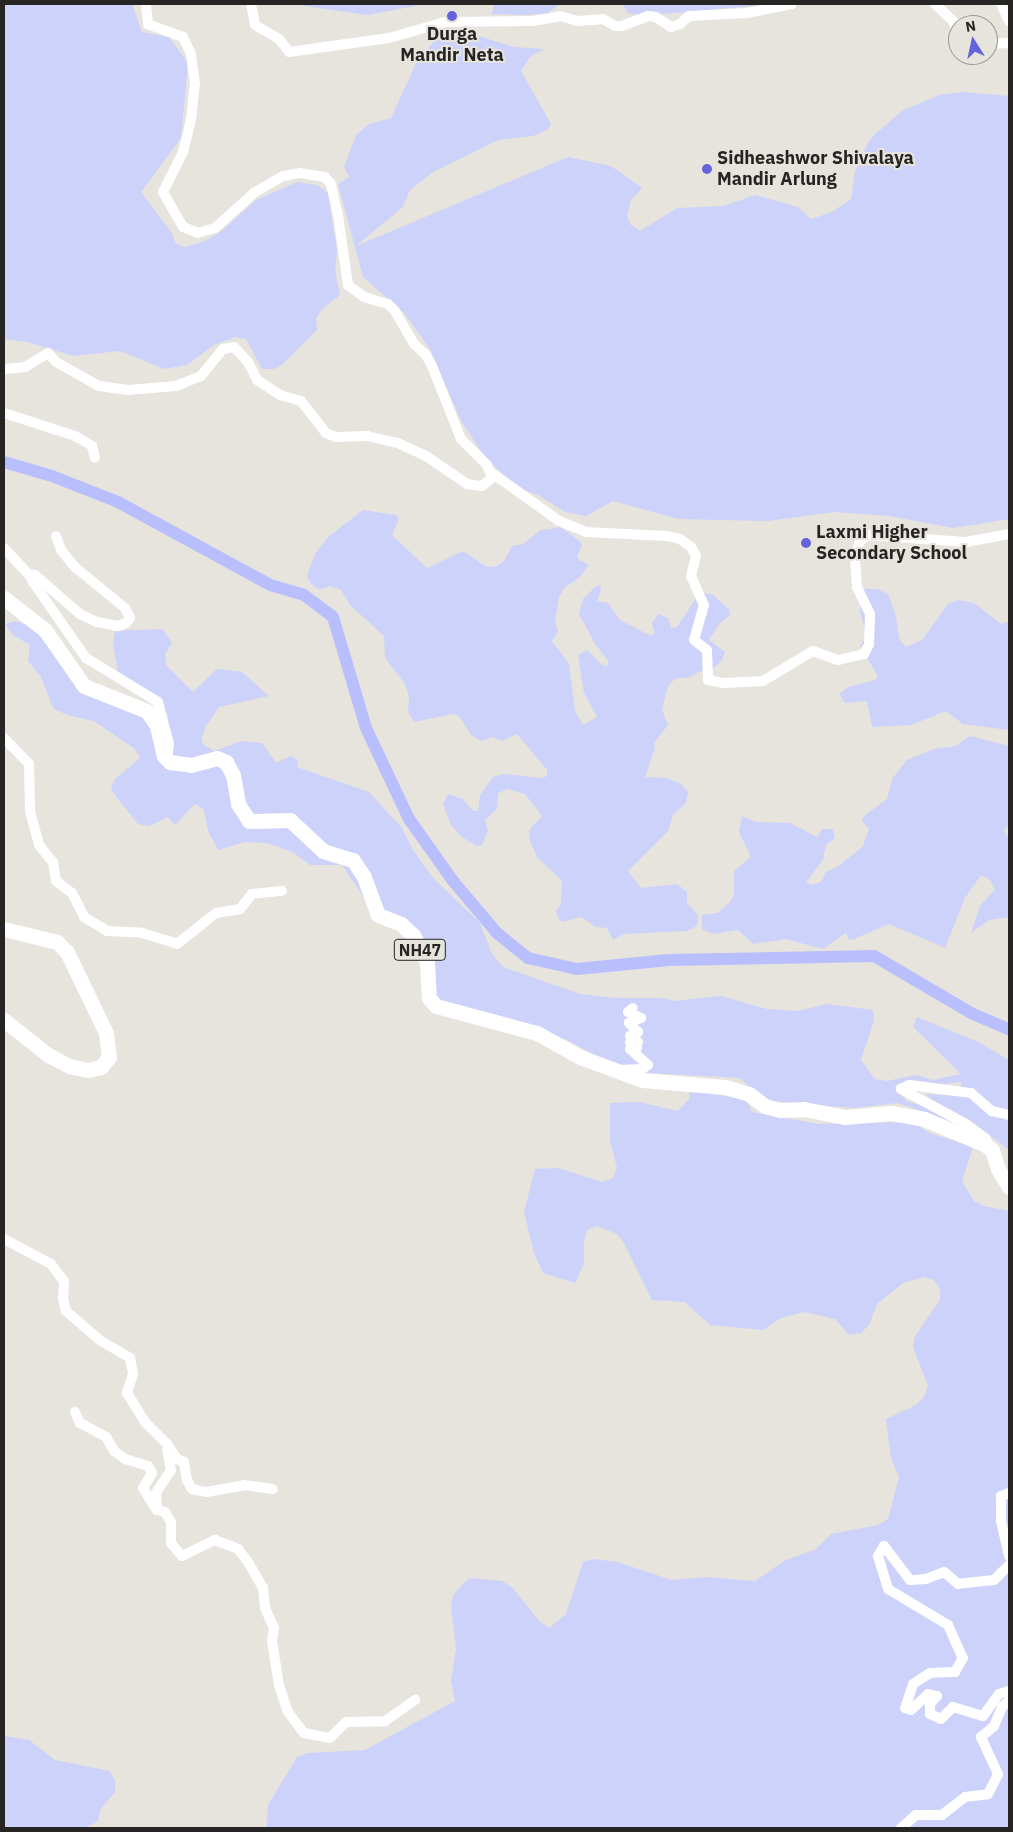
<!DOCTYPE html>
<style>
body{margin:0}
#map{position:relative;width:1013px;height:1832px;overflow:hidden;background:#e7e3dd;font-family:"IBM Plex Sans",sans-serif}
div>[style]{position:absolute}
.green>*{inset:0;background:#cdd2fb}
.river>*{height:12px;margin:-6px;padding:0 6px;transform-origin:6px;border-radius:6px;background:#b9bffd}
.minor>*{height:10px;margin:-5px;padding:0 5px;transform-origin:5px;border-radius:5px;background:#fff}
.highway>*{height:15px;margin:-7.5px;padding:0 7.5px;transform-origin:7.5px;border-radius:7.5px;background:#fff}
.dots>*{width:14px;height:14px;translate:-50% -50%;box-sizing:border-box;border:2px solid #e7e3dd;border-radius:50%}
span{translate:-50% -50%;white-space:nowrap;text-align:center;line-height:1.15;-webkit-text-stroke:4px #e7e3dd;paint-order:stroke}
.shield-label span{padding:1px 4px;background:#e7e3dd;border:1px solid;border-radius:4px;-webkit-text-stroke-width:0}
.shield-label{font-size:16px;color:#272523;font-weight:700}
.poi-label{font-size:18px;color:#272523;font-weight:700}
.left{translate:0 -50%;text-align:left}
.frame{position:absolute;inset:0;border:5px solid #272523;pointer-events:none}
.north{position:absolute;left:948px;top:15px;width:50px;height:50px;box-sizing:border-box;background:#e7e3dd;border:1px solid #9a9793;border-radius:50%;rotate:350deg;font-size:14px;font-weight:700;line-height:20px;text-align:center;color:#272523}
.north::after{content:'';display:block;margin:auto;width:18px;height:22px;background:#6563dc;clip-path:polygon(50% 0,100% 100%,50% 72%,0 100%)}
</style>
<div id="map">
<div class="green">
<i style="clip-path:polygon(4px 4px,132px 4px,142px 32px,169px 37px,188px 63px,181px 138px,141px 192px,172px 233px,175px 243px,185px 247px,205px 241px,223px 230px,256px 200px,297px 182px,317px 185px,334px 197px,330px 208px,337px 250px,335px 271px,340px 295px,322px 309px,316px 319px,317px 330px,284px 363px,274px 369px,262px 369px,246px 339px,235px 337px,214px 345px,187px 365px,164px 369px,120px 351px,73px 356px,28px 342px,4px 339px)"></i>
<i style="clip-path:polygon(291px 4px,426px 4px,367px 15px)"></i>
<i style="clip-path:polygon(494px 4px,559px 4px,548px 13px,526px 15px,492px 14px)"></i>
<i style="clip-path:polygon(622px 4px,774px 4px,662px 14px,629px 14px)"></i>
<i style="clip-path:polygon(456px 29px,514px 47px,544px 49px,530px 57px,521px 71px,551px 124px,549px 129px,533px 136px,498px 140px,433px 172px,410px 190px,403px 207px,356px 246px,568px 157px,611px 166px,642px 188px,631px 200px,627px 216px,631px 225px,640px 231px,677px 208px,724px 206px,755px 195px,798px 207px,811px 219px,832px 212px,851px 199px,855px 171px,867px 145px,873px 136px,902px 111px,939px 95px,961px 92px,1009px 96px,1009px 519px,953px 528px,889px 516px,834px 512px,768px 521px,678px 519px,613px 501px,586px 516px,565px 512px,538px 495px,517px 488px,485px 457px,461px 421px,430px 349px,405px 314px,363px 277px,338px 184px,349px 177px,344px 167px,356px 135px,369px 124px,391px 118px,418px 59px,445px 30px)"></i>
<i style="clip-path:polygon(363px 510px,396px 515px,399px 519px,392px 535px,427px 568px,463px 551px,485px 566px,495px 567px,504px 561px,512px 546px,523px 544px,541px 530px,558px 528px,558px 525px,581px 542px,582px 546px,577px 556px,579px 560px,589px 565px,579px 578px,565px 587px,559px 597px,555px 621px,558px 632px,552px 641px,569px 664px,575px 711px,583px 725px,597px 717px,584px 693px,578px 655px,587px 650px,602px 665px,607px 666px,609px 662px,595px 644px,579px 614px,583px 599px,595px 587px,600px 585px,601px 590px,597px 601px,608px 603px,620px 620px,649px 635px,655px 634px,652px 623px,658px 614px,668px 618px,671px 628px,677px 627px,700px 592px,713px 595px,729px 609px,730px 615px,719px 624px,709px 640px,725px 652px,722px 660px,714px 668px,703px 670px,687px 678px,676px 678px,668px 686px,662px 710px,668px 725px,654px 743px,655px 748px,645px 777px,666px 778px,681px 784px,688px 792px,686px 803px,673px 815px,668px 831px,628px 871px,641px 888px,677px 884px,687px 892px,687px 903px,698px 915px,697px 926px,687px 931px,624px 934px,613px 940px,607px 928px,596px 927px,581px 917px,562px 922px,559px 919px,556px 911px,561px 904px,562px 881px,537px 857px,530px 841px,529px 830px,542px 816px,525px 794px,508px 789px,498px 793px,497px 809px,485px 820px,488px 830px,482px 845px,477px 846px,462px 837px,451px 825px,443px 804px,448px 794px,463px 799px,473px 811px,478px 811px,480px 795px,493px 777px,504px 774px,542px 778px,547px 776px,547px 770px,517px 734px,502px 741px,491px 737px,481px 741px,471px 735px,459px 716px,453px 714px,414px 722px,408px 712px,409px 696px,405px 684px,385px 658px,384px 636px,350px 605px,341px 590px,330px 586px,320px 590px,311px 584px,307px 576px,315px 554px,328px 537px)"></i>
<i style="clip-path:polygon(861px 589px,878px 589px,888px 594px,896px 616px,899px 639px,906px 647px,922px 640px,948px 604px,958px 600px,974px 603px,1001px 624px,1009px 621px,1009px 730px,963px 724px,946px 711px,911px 725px,872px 727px,867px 701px,845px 703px,839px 694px,848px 687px,875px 680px,878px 676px,860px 646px,866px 637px,860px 610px)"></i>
<i style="clip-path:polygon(16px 621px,32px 627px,61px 658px,76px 689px,133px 707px,152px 726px,171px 770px,193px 767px,175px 760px,166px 749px,161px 731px,168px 715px,118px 673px,113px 643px,115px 631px,163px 629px,172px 643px,165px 654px,166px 665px,193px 692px,217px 669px,242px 672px,269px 696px,219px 707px,206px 726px,201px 739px,203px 744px,214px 751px,242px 741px,262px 743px,276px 763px,291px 756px,298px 760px,297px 767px,369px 792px,402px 828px,413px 850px,434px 879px,480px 923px,492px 954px,503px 967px,580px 994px,616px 998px,663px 998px,674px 1001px,721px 996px,767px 1009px,797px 1011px,827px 1004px,873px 1010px,874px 1021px,861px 1060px,875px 1079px,887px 1081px,916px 1075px,933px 1080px,961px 1074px,913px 1027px,917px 1017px,978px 1042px,1009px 1060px,1009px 1150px,971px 1121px,954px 1114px,924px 1094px,961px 1096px,961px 1082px,943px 1084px,912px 1080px,897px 1084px,895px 1089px,907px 1101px,929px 1108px,949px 1121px,898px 1103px,853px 1108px,772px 1101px,761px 1098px,740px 1078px,647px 1073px,606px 1061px,565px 1039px,437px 1000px,428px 957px,385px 913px,366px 901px,342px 865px,310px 865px,292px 852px,267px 843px,245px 842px,218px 850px,208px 831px,204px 810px,195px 804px,175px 825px,168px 817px,149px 826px,138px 824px,111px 790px,114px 780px,140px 758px,135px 749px,94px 721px,67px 715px,53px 708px,41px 677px,28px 661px,30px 645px,13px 635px,5px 624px)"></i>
<i style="clip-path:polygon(970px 736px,1009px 746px,1009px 825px,1004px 830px,1009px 839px,1009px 917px,989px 920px,971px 933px,980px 906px,995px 889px,990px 880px,981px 875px,965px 898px,945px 948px,889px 924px,854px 939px,849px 940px,846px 933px,823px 949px,786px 939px,753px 944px,738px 930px,713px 934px,702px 929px,702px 915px,718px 913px,730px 902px,734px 893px,734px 871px,751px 857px,739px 832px,742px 816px,756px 822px,790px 823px,817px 837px,822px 829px,833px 829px,835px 838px,826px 845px,823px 860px,806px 882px,810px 885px,821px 882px,826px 872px,840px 865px,863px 846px,869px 829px,862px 821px,864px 816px,887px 799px,892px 779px,907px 760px,934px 749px,956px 746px)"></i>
<i style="clip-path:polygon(689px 1089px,746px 1100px,752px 1112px,819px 1124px,911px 1122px,930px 1133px,973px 1147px,962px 1181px,974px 1201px,984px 1206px,1009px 1211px,1009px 1828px,266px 1828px,268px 1805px,297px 1757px,308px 1753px,365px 1750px,455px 1701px,451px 1681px,456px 1649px,451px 1606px,453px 1595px,469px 1578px,502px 1581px,512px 1587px,540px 1622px,549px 1628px,566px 1614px,583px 1562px,594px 1559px,617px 1562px,672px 1580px,707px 1577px,755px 1581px,784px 1561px,816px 1549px,831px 1534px,878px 1525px,888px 1519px,899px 1477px,891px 1458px,886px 1419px,916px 1405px,924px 1397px,928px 1386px,913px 1347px,915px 1336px,940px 1300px,940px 1289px,934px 1280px,924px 1277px,903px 1283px,877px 1304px,869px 1325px,861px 1333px,849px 1335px,835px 1319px,804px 1312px,781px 1318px,763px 1330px,710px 1325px,685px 1302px,652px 1300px,624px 1243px,617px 1234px,597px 1226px,587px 1230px,584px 1241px,584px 1264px,575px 1283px,543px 1273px,534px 1253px,524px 1212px,535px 1169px,558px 1168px,602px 1182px,613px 1178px,617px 1168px,610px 1141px,610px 1103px,639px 1102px,678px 1111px,689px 1099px)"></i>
<i style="clip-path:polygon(4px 1736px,29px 1740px,55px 1760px,109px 1771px,115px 1780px,115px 1792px,100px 1810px,98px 1821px,86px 1828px,4px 1828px)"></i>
</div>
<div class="river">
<i style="left:4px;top:462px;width:50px;rotate:16.3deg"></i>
<i style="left:52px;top:476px;width:71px;rotate:21.5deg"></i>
<i style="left:118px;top:502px;width:173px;rotate:28.6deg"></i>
<i style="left:270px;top:585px;width:35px;rotate:16deg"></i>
<i style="left:304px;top:595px;width:36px;rotate:37deg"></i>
<i style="left:333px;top:617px;width:116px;rotate:73.4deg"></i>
<i style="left:366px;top:728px;width:101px;rotate:64.7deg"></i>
<i style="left:409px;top:819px;width:76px;rotate:54.6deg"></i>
<i style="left:453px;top:881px;width:68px;rotate:49.8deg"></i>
<i style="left:497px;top:933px;width:40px;rotate:39deg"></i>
<i style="left:528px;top:958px;width:50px;rotate:12.7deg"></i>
<i style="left:577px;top:969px;width:92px;rotate:-5.6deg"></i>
<i style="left:669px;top:960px;width:205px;rotate:-1.1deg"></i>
<i style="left:874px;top:956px;width:115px;rotate:30.4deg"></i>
<i style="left:973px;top:1014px;width:39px;rotate:23deg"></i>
</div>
<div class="minor">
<i style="left:251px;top:4px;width:21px;rotate:79deg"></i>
<i style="left:255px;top:25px;width:28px;rotate:30deg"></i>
<i style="left:279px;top:39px;width:16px;rotate:52deg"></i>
<i style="left:289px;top:52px;width:101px;rotate:-8deg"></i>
<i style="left:389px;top:38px;width:58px;rotate:-15.9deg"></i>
<i style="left:445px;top:22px;width:88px;rotate:-0.7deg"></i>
<i style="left:533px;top:21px;width:27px;rotate:-10deg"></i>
<i style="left:560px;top:16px;width:18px;rotate:16deg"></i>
<i style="left:577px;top:21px;width:26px;rotate:-4deg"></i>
<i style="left:603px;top:19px;width:14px;rotate:30deg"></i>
<i style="left:615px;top:26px;width:7px"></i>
<i style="left:622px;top:26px;width:28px;rotate:-21deg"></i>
<i style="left:648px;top:16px;width:8px;rotate:7deg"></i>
<i style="left:656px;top:17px;width:18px;rotate:34deg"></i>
<i style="left:671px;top:27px;width:9px;rotate:-18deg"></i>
<i style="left:680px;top:24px;width:12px;rotate:-42deg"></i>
<i style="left:689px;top:16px;width:58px;rotate:-3deg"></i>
<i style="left:747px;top:13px;width:46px;rotate:-11.3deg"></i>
<i style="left:935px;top:4px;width:25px;rotate:43deg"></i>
<i style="left:953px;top:21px;width:15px;rotate:70deg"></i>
<i style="left:1001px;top:4px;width:19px;rotate:65deg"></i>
<i style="left:988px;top:44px;width:21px;rotate:-3deg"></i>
<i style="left:4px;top:369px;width:21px;rotate:-5deg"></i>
<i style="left:25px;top:367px;width:27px;rotate:-31deg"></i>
<i style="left:48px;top:353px;width:12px;rotate:48deg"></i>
<i style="left:56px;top:362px;width:49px;rotate:29.2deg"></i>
<i style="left:99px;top:386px;width:29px;rotate:8deg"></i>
<i style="left:128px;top:390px;width:48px;rotate:-4.8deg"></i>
<i style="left:176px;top:386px;width:27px;rotate:-22deg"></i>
<i style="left:201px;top:376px;width:35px;rotate:-51deg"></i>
<i style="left:223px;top:349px;width:11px;rotate:-10deg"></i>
<i style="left:234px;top:347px;width:21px;rotate:47deg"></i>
<i style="left:248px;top:362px;width:20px;rotate:63deg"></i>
<i style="left:257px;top:380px;width:27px;rotate:33deg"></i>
<i style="left:280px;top:395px;width:22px;rotate:16deg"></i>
<i style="left:301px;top:401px;width:41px;rotate:52deg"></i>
<i style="left:326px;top:433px;width:11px;rotate:22deg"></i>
<i style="left:336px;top:437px;width:31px;rotate:-2deg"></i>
<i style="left:367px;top:436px;width:32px;rotate:13deg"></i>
<i style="left:398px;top:443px;width:31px;rotate:25deg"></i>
<i style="left:426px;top:456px;width:50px;rotate:34.3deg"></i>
<i style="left:467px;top:484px;width:15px;rotate:8deg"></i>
<i style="left:482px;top:486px;width:13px;rotate:-39deg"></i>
<i style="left:492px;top:478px;width:14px;rotate:-111deg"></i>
<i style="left:487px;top:465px;width:37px;rotate:-135deg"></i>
<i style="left:461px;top:439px;width:79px;rotate:-111.7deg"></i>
<i style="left:432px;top:366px;width:13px;rotate:-119deg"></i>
<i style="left:426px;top:355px;width:16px;rotate:-137deg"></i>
<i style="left:414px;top:344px;width:39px;rotate:-120deg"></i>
<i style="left:394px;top:310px;width:8px;rotate:-135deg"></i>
<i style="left:388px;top:304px;width:25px;rotate:-164deg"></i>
<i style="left:364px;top:297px;width:20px;rotate:-143deg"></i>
<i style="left:348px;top:285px;width:71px;rotate:-98.1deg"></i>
<i style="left:338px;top:215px;width:32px;rotate:-103deg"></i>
<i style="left:331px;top:184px;width:9px;rotate:-131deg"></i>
<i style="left:325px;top:177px;width:25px;rotate:-171deg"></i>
<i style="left:300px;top:173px;width:17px;rotate:170deg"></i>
<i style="left:283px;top:176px;width:34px;rotate:150deg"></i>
<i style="left:254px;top:193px;width:52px;rotate:138.1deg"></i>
<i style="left:215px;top:228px;width:18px;rotate:164deg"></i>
<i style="left:198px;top:233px;width:16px;rotate:-158deg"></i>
<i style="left:183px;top:227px;width:40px;rotate:-119.7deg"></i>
<i style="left:163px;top:192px;width:45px;rotate:-63.4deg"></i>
<i style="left:183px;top:152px;width:33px;rotate:-76deg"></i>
<i style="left:191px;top:120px;width:36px;rotate:-84deg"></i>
<i style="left:195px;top:84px;width:30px;rotate:-98deg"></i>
<i style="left:191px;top:54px;width:19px;rotate:-115deg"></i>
<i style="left:183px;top:37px;width:37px;rotate:-160deg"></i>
<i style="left:148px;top:24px;width:20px;rotate:-96deg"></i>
<i style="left:4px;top:413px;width:75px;rotate:17.9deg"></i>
<i style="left:75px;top:436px;width:20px;rotate:30deg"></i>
<i style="left:92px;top:446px;width:12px;rotate:76deg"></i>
<i style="left:492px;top:473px;width:82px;rotate:35.6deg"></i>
<i style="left:559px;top:521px;width:29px;rotate:22deg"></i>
<i style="left:586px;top:532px;width:81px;rotate:2.8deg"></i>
<i style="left:667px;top:536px;width:13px;rotate:13deg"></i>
<i style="left:680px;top:539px;width:14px;rotate:36deg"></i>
<i style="left:691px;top:547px;width:10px;rotate:61deg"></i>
<i style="left:696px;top:556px;width:21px;rotate:104deg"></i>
<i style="left:691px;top:576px;width:32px;rotate:66deg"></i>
<i style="left:704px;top:605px;width:36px;rotate:106deg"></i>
<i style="left:694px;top:640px;width:16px;rotate:38deg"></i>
<i style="left:707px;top:650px;width:30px;rotate:88deg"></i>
<i style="left:708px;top:680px;width:16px;rotate:11deg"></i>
<i style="left:724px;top:683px;width:39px;rotate:-3deg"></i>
<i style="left:763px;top:681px;width:58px;rotate:-31deg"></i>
<i style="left:813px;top:651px;width:27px;rotate:20deg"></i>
<i style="left:838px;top:660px;width:27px;rotate:-13deg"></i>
<i style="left:864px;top:654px;width:11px;rotate:-63deg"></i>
<i style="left:869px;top:644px;width:30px;rotate:-88deg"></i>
<i style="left:870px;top:614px;width:30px;rotate:-116deg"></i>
<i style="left:857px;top:587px;width:29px;rotate:-94deg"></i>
<i style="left:855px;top:558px;width:18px;rotate:-74deg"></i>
<i style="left:860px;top:541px;width:10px;rotate:-37deg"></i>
<i style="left:868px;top:535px;width:98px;rotate:4.1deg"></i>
<i style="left:966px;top:542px;width:44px;rotate:-10.5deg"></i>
<i style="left:56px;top:536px;width:15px;rotate:70deg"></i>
<i style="left:61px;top:550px;width:22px;rotate:51deg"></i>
<i style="left:75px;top:567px;width:65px;rotate:39.4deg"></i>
<i style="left:125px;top:608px;width:11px;rotate:63deg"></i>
<i style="left:130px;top:618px;width:6px;rotate:129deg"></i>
<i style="left:126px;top:623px;width:9px;rotate:159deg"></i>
<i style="left:118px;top:626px;width:21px;rotate:-169deg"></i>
<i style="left:97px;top:622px;width:19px;rotate:-155deg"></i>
<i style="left:80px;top:614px;width:60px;rotate:-139.1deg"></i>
<i style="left:35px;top:575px;width:4px;rotate:153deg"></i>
<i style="left:31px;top:577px;width:5px;rotate:68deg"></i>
<i style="left:33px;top:582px;width:93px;rotate:55.1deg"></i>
<i style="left:86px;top:658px;width:84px;rotate:31.4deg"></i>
<i style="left:158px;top:702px;width:43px;rotate:75.3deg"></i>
<i style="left:169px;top:744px;width:14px;rotate:98deg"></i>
<i style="left:4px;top:548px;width:40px;rotate:47deg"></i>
<i style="left:4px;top:738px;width:36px;rotate:46deg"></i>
<i style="left:29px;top:764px;width:47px;rotate:88.8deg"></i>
<i style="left:30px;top:811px;width:35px;rotate:75deg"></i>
<i style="left:39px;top:845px;width:22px;rotate:51deg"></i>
<i style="left:53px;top:862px;width:19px;rotate:81deg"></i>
<i style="left:56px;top:881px;width:20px;rotate:37deg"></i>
<i style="left:72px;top:893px;width:27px;rotate:63deg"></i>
<i style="left:84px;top:917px;width:27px;rotate:31deg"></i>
<i style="left:107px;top:931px;width:35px;rotate:3deg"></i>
<i style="left:142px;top:933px;width:37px;rotate:17deg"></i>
<i style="left:177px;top:944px;width:50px;rotate:-38.5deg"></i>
<i style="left:216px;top:913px;width:24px;rotate:-9deg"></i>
<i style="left:240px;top:909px;width:19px;rotate:-51deg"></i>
<i style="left:252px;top:894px;width:30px;rotate:-6deg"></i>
<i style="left:621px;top:1070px;width:21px;rotate:-3deg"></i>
<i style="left:642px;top:1069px;width:7px;rotate:-34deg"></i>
<i style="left:648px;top:1065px;width:24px;rotate:-138deg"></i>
<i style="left:630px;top:1049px;width:7px;rotate:-8deg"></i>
<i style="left:637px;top:1048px;width:9px;rotate:-139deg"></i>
<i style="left:630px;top:1042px;width:8px"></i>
<i style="left:638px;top:1042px;width:10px;rotate:-143deg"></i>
<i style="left:630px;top:1036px;width:9px;rotate:-27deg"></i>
<i style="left:638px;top:1032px;width:13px;rotate:-135deg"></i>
<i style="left:629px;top:1023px;width:13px;rotate:-23deg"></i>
<i style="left:641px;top:1018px;width:14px;rotate:-155deg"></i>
<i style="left:628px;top:1012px;width:6px;rotate:-39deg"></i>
<i style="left:989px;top:1145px;width:8px;rotate:-120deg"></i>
<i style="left:985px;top:1138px;width:24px;rotate:-144deg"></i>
<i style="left:966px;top:1124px;width:74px;rotate:-151.7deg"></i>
<i style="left:901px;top:1089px;width:9px;rotate:-27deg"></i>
<i style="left:909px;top:1085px;width:63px;rotate:7.4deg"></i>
<i style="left:971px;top:1093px;width:28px;rotate:41deg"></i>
<i style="left:992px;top:1111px;width:17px;rotate:13deg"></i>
<i style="left:4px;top:1239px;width:53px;rotate:28deg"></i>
<i style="left:51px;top:1264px;width:21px;rotate:53deg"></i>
<i style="left:64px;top:1281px;width:18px;rotate:93deg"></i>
<i style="left:63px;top:1299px;width:12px;rotate:76deg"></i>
<i style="left:66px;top:1311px;width:46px;rotate:40.6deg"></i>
<i style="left:101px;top:1341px;width:34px;rotate:30deg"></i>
<i style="left:130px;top:1358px;width:16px;rotate:79deg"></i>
<i style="left:133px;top:1374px;width:20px;rotate:108deg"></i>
<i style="left:127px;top:1393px;width:36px;rotate:58deg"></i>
<i style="left:146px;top:1423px;width:30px;rotate:45deg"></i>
<i style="left:167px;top:1444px;width:17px;rotate:57deg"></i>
<i style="left:176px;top:1458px;width:9px;rotate:27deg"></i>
<i style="left:184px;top:1462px;width:18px;rotate:81deg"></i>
<i style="left:187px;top:1480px;width:10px;rotate:61deg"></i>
<i style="left:192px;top:1489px;width:14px;rotate:12deg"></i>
<i style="left:206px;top:1492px;width:39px;rotate:-10deg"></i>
<i style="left:244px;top:1485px;width:29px;rotate:8deg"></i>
<i style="left:75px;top:1412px;width:12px;rotate:66deg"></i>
<i style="left:80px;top:1423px;width:30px;rotate:28deg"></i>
<i style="left:106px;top:1437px;width:16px;rotate:60deg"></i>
<i style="left:114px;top:1451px;width:14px;rotate:36deg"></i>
<i style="left:125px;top:1459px;width:24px;rotate:17deg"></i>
<i style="left:148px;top:1466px;width:8px;rotate:60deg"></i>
<i style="left:152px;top:1473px;width:17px;rotate:121deg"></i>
<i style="left:143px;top:1488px;width:26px;rotate:58deg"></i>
<i style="left:157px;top:1510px;width:17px;rotate:-93deg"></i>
<i style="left:156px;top:1493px;width:27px;rotate:-57deg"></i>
<i style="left:171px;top:1470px;width:20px;rotate:-101deg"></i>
<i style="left:1009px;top:1493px;width:9px;rotate:159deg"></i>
<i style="left:1001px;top:1496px;width:25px;rotate:90deg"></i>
<i style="left:1001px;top:1521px;width:36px;rotate:77deg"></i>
<i style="left:157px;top:1510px;width:8px;rotate:14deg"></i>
<i style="left:165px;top:1512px;width:12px;rotate:59deg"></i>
<i style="left:171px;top:1522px;width:21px;rotate:90deg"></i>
<i style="left:171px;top:1543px;width:17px;rotate:50deg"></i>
<i style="left:182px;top:1556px;width:37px;rotate:-26deg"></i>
<i style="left:215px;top:1540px;width:25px;rotate:21deg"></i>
<i style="left:238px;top:1549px;width:16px;rotate:52deg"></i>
<i style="left:248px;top:1562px;width:30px;rotate:60deg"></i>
<i style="left:263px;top:1588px;width:20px;rotate:84deg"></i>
<i style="left:265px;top:1608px;width:22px;rotate:66deg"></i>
<i style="left:274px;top:1628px;width:13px;rotate:99deg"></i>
<i style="left:272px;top:1641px;width:45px;rotate:81deg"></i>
<i style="left:279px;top:1685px;width:28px;rotate:72deg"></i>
<i style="left:288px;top:1712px;width:26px;rotate:53deg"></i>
<i style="left:304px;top:1733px;width:26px;rotate:11deg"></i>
<i style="left:330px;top:1738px;width:23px;rotate:-45deg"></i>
<i style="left:346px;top:1722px;width:39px;rotate:-1deg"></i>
<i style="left:385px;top:1721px;width:37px;rotate:-35deg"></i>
<i style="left:1009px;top:1565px;width:21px;rotate:135deg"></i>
<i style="left:994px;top:1580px;width:36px;rotate:174deg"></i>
<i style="left:958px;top:1584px;width:18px;rotate:-139deg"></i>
<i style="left:944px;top:1572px;width:19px;rotate:159deg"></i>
<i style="left:926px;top:1579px;width:16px;rotate:176deg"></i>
<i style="left:910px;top:1580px;width:43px;rotate:-127.4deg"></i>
<i style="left:884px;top:1546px;width:12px;rotate:121deg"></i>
<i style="left:878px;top:1556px;width:34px;rotate:73deg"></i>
<i style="left:888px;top:1589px;width:70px;rotate:31deg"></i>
<i style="left:948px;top:1625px;width:36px;rotate:66deg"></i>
<i style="left:963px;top:1658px;width:16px;rotate:120deg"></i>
<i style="left:955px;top:1672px;width:25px;rotate:178deg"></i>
<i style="left:930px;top:1673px;width:20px;rotate:147deg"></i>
<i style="left:913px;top:1684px;width:25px;rotate:108deg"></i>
<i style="left:905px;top:1708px;width:6px;rotate:18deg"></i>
<i style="left:911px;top:1710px;width:23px;rotate:-43deg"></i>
<i style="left:928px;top:1694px;width:9px;rotate:13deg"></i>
<i style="left:937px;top:1696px;width:11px;rotate:131deg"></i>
<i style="left:930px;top:1704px;width:10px;rotate:90deg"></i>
<i style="left:930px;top:1714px;width:12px;rotate:24deg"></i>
<i style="left:941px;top:1719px;width:17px;rotate:-45deg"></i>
<i style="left:953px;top:1707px;width:31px;rotate:17deg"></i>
<i style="left:983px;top:1716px;width:27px;rotate:-54deg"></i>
<i style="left:999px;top:1694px;width:10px;rotate:-17deg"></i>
<i style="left:901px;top:1828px;width:20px;rotate:-41deg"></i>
<i style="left:916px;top:1815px;width:26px"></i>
<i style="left:942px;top:1815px;width:29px;rotate:-38deg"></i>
<i style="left:965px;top:1797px;width:23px;rotate:-7deg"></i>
<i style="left:988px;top:1794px;width:22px;rotate:-63deg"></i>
<i style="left:998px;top:1774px;width:41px;rotate:-114.7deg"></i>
<i style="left:981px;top:1737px;width:17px;rotate:-40deg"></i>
<i style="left:994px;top:1726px;width:21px;rotate:-67deg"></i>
<i style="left:1002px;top:1707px;width:9px;rotate:-41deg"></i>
</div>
<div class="highway">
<i style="left:4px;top:598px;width:52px;rotate:38deg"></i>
<i style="left:45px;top:630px;width:68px;rotate:55.1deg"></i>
<i style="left:84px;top:686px;width:68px;rotate:21.6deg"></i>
<i style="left:147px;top:711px;width:18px;rotate:56deg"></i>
<i style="left:157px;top:726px;width:31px;rotate:77deg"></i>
<i style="left:164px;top:756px;width:8px;rotate:45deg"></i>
<i style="left:170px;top:762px;width:21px;rotate:8deg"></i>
<i style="left:191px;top:765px;width:27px;rotate:-15deg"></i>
<i style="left:217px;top:758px;width:10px;rotate:24deg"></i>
<i style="left:226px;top:762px;width:15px;rotate:62deg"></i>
<i style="left:233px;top:775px;width:29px;rotate:80deg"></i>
<i style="left:238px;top:804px;width:20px;rotate:57deg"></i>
<i style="left:249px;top:821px;width:41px;rotate:-1.4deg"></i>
<i style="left:290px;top:820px;width:45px;rotate:43.2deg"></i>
<i style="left:323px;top:851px;width:31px;rotate:17deg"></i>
<i style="left:353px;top:860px;width:20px;rotate:57deg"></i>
<i style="left:364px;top:877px;width:40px;rotate:69.8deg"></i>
<i style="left:378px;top:915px;width:25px;rotate:21deg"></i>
<i style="left:401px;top:924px;width:16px;rotate:43deg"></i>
<i style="left:413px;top:935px;width:31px;rotate:63deg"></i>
<i style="left:427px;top:963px;width:35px;rotate:87deg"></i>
<i style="left:429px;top:998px;width:11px;rotate:49deg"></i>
<i style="left:436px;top:1006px;width:105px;rotate:15deg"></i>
<i style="left:537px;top:1033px;width:49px;rotate:29.2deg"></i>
<i style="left:580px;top:1057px;width:66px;rotate:20.4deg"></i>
<i style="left:642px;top:1080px;width:83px;rotate:4.8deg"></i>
<i style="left:725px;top:1087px;width:25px;rotate:16deg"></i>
<i style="left:749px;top:1094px;width:20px;rotate:37deg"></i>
<i style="left:765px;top:1106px;width:16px;rotate:15deg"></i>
<i style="left:780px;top:1110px;width:24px;rotate:-2deg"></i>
<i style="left:804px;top:1109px;width:42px;rotate:11deg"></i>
<i style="left:845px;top:1117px;width:46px;rotate:-5deg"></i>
<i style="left:891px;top:1113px;width:34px;rotate:10deg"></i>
<i style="left:924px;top:1119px;width:65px;rotate:22.6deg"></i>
<i style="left:984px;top:1144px;width:10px;rotate:37deg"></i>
<i style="left:992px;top:1150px;width:20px;rotate:72deg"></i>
<i style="left:998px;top:1169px;width:21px;rotate:59deg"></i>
<i style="left:4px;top:929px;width:55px;rotate:13.8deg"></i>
<i style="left:57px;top:942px;width:14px;rotate:45deg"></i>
<i style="left:67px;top:952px;width:90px;rotate:64.3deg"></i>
<i style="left:106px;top:1033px;width:24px;rotate:83deg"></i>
<i style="left:109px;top:1057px;width:13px;rotate:129deg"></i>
<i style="left:101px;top:1067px;width:13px;rotate:167deg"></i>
<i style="left:88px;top:1070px;width:19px;rotate:-168deg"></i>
<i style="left:69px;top:1066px;width:24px;rotate:-152deg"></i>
<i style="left:48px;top:1055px;width:56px;rotate:-141.5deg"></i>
</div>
<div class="dots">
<i style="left:452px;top:16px;background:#6563dc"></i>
<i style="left:707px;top:169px;background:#6563dc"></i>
<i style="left:806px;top:543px;background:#6563dc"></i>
</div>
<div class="shield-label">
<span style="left:420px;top:950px">NH47</span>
</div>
<div class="poi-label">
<span style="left:452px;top:45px">Durga<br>Mandir Neta</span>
<span class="left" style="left:717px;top:169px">Sidheashwor Shivalaya<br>Mandir Arlung</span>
<span class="left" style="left:816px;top:543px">Laxmi Higher<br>Secondary School</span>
</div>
<div class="frame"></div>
<div class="north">N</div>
</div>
